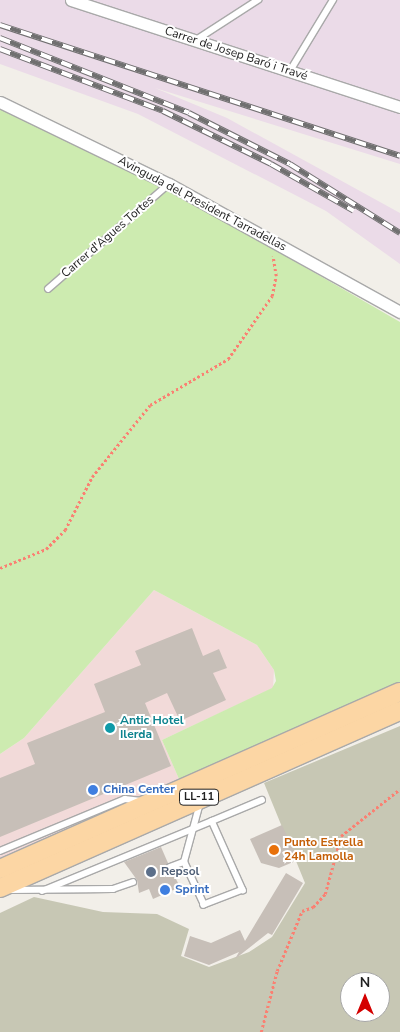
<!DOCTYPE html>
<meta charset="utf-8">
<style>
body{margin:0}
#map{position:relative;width:400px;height:1032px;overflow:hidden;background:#f2efe9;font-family:"Nunito Sans",sans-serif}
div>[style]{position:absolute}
.commercial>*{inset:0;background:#f2dad9}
.industrial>*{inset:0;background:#ebdbe8}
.construction>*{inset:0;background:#c7c7b4}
.grass>*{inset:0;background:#cdebb0}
.building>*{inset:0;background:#c7bfb8}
.path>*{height:2.5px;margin-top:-1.25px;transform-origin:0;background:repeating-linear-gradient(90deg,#fa8072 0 2.5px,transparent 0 5px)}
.roads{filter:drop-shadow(1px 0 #a9a9a9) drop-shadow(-1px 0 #a9a9a9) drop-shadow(0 1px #a9a9a9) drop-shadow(0 -1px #a9a9a9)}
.lane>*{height:5.5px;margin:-2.75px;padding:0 2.75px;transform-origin:2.75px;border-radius:2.75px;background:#fff}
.street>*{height:11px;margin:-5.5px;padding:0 5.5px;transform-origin:5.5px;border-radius:5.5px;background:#fff}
.primary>*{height:18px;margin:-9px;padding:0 9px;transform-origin:9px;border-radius:9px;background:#fcd6a4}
.rail>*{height:5.5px;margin-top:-2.75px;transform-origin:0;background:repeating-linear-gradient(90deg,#fff 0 11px,#707070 0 22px);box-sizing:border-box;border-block:1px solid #707070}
.dots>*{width:14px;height:14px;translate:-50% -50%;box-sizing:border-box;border:2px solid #fff;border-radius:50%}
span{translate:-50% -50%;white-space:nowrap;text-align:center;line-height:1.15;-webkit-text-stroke:4px #fff;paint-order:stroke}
.shield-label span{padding:1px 4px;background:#fff;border:1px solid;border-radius:4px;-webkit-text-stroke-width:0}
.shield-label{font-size:11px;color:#222;font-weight:700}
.street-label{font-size:12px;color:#222}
.culture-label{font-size:12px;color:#0d838f;font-weight:700}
.left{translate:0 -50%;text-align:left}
.shop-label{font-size:12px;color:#366cbe;font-weight:700}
.food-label{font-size:12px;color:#c56008;font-weight:700}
.service-label{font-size:12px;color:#4e5e75;font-weight:700}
.north{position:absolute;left:340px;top:972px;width:50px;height:50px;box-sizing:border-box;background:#fff;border:1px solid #a7a7a7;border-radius:50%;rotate:0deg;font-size:14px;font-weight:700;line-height:20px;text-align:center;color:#222}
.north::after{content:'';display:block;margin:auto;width:18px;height:22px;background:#d40000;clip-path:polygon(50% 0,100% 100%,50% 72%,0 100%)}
</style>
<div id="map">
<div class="commercial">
<i style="clip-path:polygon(154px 590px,257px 645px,274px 670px,273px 688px,162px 740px,179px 779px,0 859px,0 754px,24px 738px)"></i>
</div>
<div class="industrial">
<i style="clip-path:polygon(0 0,400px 0,400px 164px,155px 88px,227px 118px,400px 213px,400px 264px,326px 211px,138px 114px,0 64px)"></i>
</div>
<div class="construction">
<i style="clip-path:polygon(evenodd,400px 726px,400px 1032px,0 1032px,0 913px,34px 897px,103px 912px,157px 914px,189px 929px,181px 956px,209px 967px,249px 952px,272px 937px,305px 883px,264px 783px,400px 726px,350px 982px,380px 982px,380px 1012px,350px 1012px,350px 982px)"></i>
</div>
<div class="grass">
<i style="clip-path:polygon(0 107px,173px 191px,400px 322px,400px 682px,179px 779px,162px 740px,272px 688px,276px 681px,274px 670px,257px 645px,154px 590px,24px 738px,0 754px)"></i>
</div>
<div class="building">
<i style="clip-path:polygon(192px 628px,203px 656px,219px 649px,227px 668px,213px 673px,226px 700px,180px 721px,167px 693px,145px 703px,171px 766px,0 837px,0 778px,35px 764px,27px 743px,105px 712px,94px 684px,141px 665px,135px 651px)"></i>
<i style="clip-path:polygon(282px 825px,298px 860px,279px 868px,261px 863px,250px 839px)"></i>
<i style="clip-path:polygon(161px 847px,168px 863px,166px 869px,172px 871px,180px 887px,153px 899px,149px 889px,139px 893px,137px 880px,124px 862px)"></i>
<i style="clip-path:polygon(286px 873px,303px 883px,272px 935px,268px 933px,235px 959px,239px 952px,209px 965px,184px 956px,190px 936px,211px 943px,240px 930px,245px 941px)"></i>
</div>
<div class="path">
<i style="left:0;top:568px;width:50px;rotate:-22.4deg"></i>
<i style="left:46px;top:549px;width:27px;rotate:-45deg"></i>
<i style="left:65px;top:530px;width:59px;rotate:-63deg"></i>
<i style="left:92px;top:477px;width:92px;rotate:-51.1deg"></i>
<i style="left:150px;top:405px;width:91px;rotate:-30.5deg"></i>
<i style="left:228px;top:359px;width:77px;rotate:-55.1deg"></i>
<i style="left:272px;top:296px;width:20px;rotate:-79deg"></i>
<i style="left:276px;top:276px;width:20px;rotate:-99deg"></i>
<i style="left:261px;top:1032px;width:63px;rotate:-75.3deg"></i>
<i style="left:277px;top:971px;width:65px;rotate:-67.4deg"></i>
<i style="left:302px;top:911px;width:12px;rotate:-20deg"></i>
<i style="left:313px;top:907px;width:18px;rotate:-47deg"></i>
<i style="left:325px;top:894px;width:60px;rotate:-74.6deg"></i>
<i style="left:341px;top:836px;width:75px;rotate:-38.5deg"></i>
</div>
<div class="roads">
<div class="lane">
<i style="left:196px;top:40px;width:74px;rotate:-32.8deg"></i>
<i style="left:290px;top:71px;width:83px;rotate:-58.8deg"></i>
<i style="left:48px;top:289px;width:160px;rotate:-41deg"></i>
<i style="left:212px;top:821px;width:54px;rotate:-22.8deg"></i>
<i style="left:0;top:851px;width:135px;rotate:-22.6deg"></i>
<i style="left:125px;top:799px;width:16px;rotate:7deg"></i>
<i style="left:170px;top:867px;width:15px;rotate:-20deg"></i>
<i style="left:184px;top:862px;width:61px;rotate:-74.8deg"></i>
<i style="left:10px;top:890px;width:103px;rotate:-0.6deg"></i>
<i style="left:113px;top:889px;width:21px;rotate:-19deg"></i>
<i style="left:42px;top:891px;width:184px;rotate:-22.4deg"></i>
<i style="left:212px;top:821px;width:76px;rotate:65.8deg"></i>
<i style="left:243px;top:890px;width:42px;rotate:159deg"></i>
<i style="left:204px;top:905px;width:47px;rotate:-114.9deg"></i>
</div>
<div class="street">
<i style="left:71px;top:0;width:346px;rotate:18deg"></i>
<i style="left:0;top:102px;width:188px;rotate:25.9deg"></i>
<i style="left:169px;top:184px;width:264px;rotate:29deg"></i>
</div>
<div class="primary">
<i style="left:0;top:869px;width:437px;rotate:-23.9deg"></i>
<i style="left:0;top:888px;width:437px;rotate:-23.9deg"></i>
</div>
</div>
<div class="rail">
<i style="left:0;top:25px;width:421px;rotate:18.1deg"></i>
<i style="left:0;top:38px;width:203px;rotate:21.6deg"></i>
<i style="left:189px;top:113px;width:113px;rotate:26.8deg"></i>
<i style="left:290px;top:164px;width:130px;rotate:32.1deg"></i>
<i style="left:0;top:49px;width:174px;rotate:20.8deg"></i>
<i style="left:163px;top:111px;width:120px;rotate:26.1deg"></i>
<i style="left:271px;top:164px;width:95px;rotate:29.5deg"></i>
</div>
<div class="dots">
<i style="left:110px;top:728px;background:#0f9aa8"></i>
<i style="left:93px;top:790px;background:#3f7fe0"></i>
<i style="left:274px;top:850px;background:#e8710a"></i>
<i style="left:151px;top:872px;background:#5c6f8a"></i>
<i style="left:165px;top:890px;background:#3f7fe0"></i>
</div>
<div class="shield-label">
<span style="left:199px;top:797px">LL-11</span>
</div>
<div class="street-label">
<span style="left:236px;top:54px;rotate:18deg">Carrer de Josep Baró i Travé</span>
<span style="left:202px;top:204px;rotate:28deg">Avinguda del President Tarradellas</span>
<span style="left:108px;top:237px;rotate:-41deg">Carrer d'Agues Tortes</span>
</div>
<div class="culture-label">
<span class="left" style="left:120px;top:728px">Antic Hotel<br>Ilerda</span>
</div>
<div class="shop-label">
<span class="left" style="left:103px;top:790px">China Center</span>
<span class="left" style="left:175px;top:890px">Sprint</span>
</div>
<div class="food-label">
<span class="left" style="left:284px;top:850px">Punto Estrella<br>24h Lamolla</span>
</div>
<div class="service-label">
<span class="left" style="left:161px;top:872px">Repsol</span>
</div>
<div class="north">N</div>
</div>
